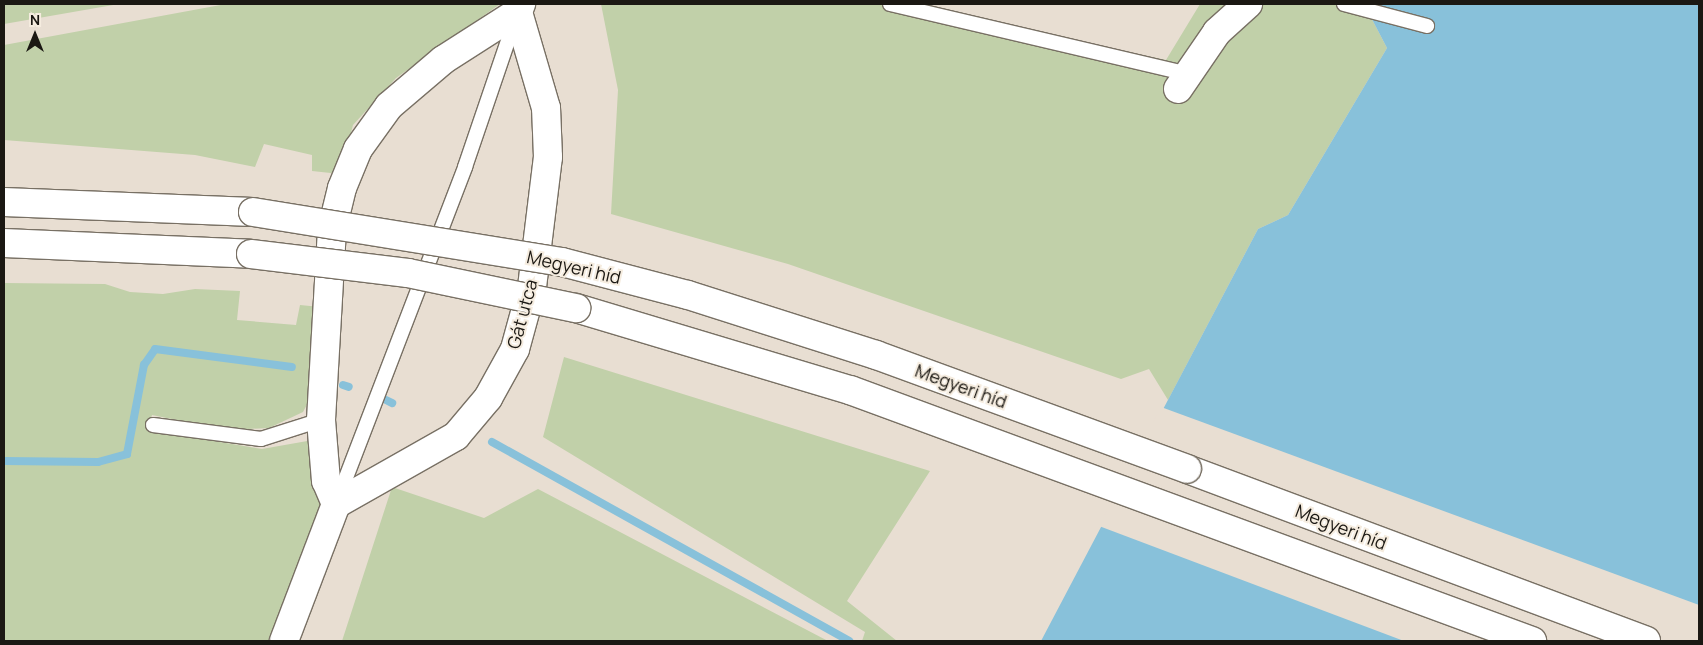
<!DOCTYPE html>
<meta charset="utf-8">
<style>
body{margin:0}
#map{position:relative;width:1703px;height:645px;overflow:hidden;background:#e8ded2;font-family:Manrope,sans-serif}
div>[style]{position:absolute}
.green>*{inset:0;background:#c1d0a9}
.water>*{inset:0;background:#88c1da}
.pier>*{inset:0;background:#e8ded2}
.stream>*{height:8px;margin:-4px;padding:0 4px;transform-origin:4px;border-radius:4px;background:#88c1da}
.roads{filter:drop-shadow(1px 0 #787064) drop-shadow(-1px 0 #787064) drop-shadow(0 1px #787064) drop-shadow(0 -1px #787064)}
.service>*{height:14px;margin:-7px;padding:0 7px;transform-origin:7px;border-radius:7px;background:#fff}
.minor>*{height:28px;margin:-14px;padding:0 14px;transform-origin:14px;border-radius:14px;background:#fff}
.trunk>*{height:28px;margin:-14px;padding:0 14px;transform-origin:14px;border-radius:14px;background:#fff}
.bridges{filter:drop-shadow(1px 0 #787064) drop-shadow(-1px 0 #787064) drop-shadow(0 1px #787064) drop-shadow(0 -1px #787064)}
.trunk-bridge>*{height:28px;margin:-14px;padding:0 14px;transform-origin:14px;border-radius:14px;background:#fff}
span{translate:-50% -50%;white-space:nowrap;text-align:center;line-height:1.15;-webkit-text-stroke:4px #f5ecdf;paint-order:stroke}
.street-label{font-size:18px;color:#1b1813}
.frame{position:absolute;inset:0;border:5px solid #1b1813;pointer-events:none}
.north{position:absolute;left:10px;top:10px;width:50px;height:50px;-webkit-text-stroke:4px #f5ecdf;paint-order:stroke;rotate:0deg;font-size:14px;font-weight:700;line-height:20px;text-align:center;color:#1b1813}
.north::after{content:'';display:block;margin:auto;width:18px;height:22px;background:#1b1813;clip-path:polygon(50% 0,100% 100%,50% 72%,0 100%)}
</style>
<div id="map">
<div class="green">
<i style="clip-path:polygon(4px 4px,119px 4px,4px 24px)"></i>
<i style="clip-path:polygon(226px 4px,500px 4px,396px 78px,353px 125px,340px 174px,312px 171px,312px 155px,264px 144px,255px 167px,195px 155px,4px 140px,4px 45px)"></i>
<i style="clip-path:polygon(601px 4px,903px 4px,1166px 60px,1200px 4px,1364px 4px,1387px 48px,1288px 215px,1258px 229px,1168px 400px,1149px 369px,1121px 379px,788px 264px,611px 214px,618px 90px)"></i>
<i style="clip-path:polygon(4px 283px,105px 284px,130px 292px,163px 294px,195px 289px,240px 291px,237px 320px,296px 325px,300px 305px,320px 307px,311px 397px,303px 412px,269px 428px,248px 429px,221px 429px,152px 415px,148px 430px,262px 449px,313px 440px,324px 504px,278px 641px,4px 641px)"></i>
<i style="clip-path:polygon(564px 357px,930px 471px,847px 601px,897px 641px,862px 641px,865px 632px,543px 437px)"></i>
<i style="clip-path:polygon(392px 487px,484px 518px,538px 489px,828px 641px,342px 641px)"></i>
</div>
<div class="water">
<i style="clip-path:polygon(1364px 4px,1699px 4px,1699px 641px,1041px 641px,1258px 229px,1288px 215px,1387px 48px)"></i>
</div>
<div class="pier">
<i style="clip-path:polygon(1161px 407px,1699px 605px,1699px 641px,1404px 641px,1099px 526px)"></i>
</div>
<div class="stream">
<i style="left:343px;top:385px;width:6px;rotate:18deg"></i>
<i style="left:386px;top:400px;width:7px;rotate:27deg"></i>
<i style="left:492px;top:442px;width:409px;rotate:29.1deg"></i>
<i style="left:4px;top:461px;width:94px;rotate:0.6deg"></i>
<i style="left:98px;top:462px;width:30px;rotate:-15deg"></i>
<i style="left:127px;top:454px;width:91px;rotate:-79.2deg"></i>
<i style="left:144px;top:365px;width:19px;rotate:-55deg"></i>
<i style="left:155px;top:349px;width:138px;rotate:7.5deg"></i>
</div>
<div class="roads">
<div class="service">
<i style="left:890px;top:4px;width:306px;rotate:13.2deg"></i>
<i style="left:1344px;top:4px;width:86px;rotate:14.8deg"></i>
<i style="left:153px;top:425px;width:109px;rotate:7.4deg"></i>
<i style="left:261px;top:439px;width:63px;rotate:-17.6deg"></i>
<i style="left:337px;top:501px;width:358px;rotate:-69deg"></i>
<i style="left:465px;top:167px;width:158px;rotate:-71.2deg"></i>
</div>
<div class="minor">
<i style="left:1178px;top:89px;width:69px;rotate:-55.6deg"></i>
<i style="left:1217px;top:32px;width:42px;rotate:-42.1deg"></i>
<i style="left:336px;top:504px;width:25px;rotate:-113deg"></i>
<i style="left:326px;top:481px;width:61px;rotate:-94.7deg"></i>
<i style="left:321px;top:420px;width:191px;rotate:-86.7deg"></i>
<i style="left:332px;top:229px;width:42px;rotate:-76.3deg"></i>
<i style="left:342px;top:188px;width:42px;rotate:-67.7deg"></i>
<i style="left:358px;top:149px;width:53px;rotate:-54.2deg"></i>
<i style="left:389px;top:106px;width:71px;rotate:-40.4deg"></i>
<i style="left:443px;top:60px;width:89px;rotate:-32.6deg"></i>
<i style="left:518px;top:12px;width:9px;rotate:-69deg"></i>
<i style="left:284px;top:641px;width:147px;rotate:-69.2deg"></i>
<i style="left:336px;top:504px;width:138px;rotate:-29.5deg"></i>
<i style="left:456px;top:436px;width:50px;rotate:-49.9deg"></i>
<i style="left:488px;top:398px;width:56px;rotate:-61.1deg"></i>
<i style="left:515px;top:349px;width:64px;rotate:-74.7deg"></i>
<i style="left:532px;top:287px;width:131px;rotate:-83deg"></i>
<i style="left:548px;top:157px;width:49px;rotate:-92.3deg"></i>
<i style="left:546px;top:108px;width:100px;rotate:-106.3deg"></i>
</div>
<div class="trunk">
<i style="left:4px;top:202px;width:249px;rotate:2.3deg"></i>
<i style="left:4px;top:243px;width:247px;rotate:2.5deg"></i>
<i style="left:576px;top:308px;width:286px;rotate:16.7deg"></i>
<i style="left:850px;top:390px;width:727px;rotate:20.21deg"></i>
<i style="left:1187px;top:469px;width:490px;rotate:20.5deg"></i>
</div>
</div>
<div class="bridges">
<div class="trunk-bridge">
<i style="left:253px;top:212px;width:313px;rotate:9.2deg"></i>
<i style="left:562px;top:262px;width:130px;rotate:14.7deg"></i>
<i style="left:688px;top:295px;width:197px;rotate:17.7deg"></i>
<i style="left:876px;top:355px;width:331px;rotate:20.1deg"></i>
<i style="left:251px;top:254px;width:158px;rotate:6.9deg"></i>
<i style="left:408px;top:273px;width:172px;rotate:11.8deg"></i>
</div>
</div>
<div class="street-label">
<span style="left:574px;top:267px;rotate:13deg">Megyeri híd</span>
<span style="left:522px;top:314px;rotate:-75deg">Gát utca</span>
<span style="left:961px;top:386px;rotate:20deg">Megyeri híd</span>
<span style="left:1341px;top:527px;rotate:21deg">Megyeri híd</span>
</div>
<div class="frame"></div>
<div class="north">N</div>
</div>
